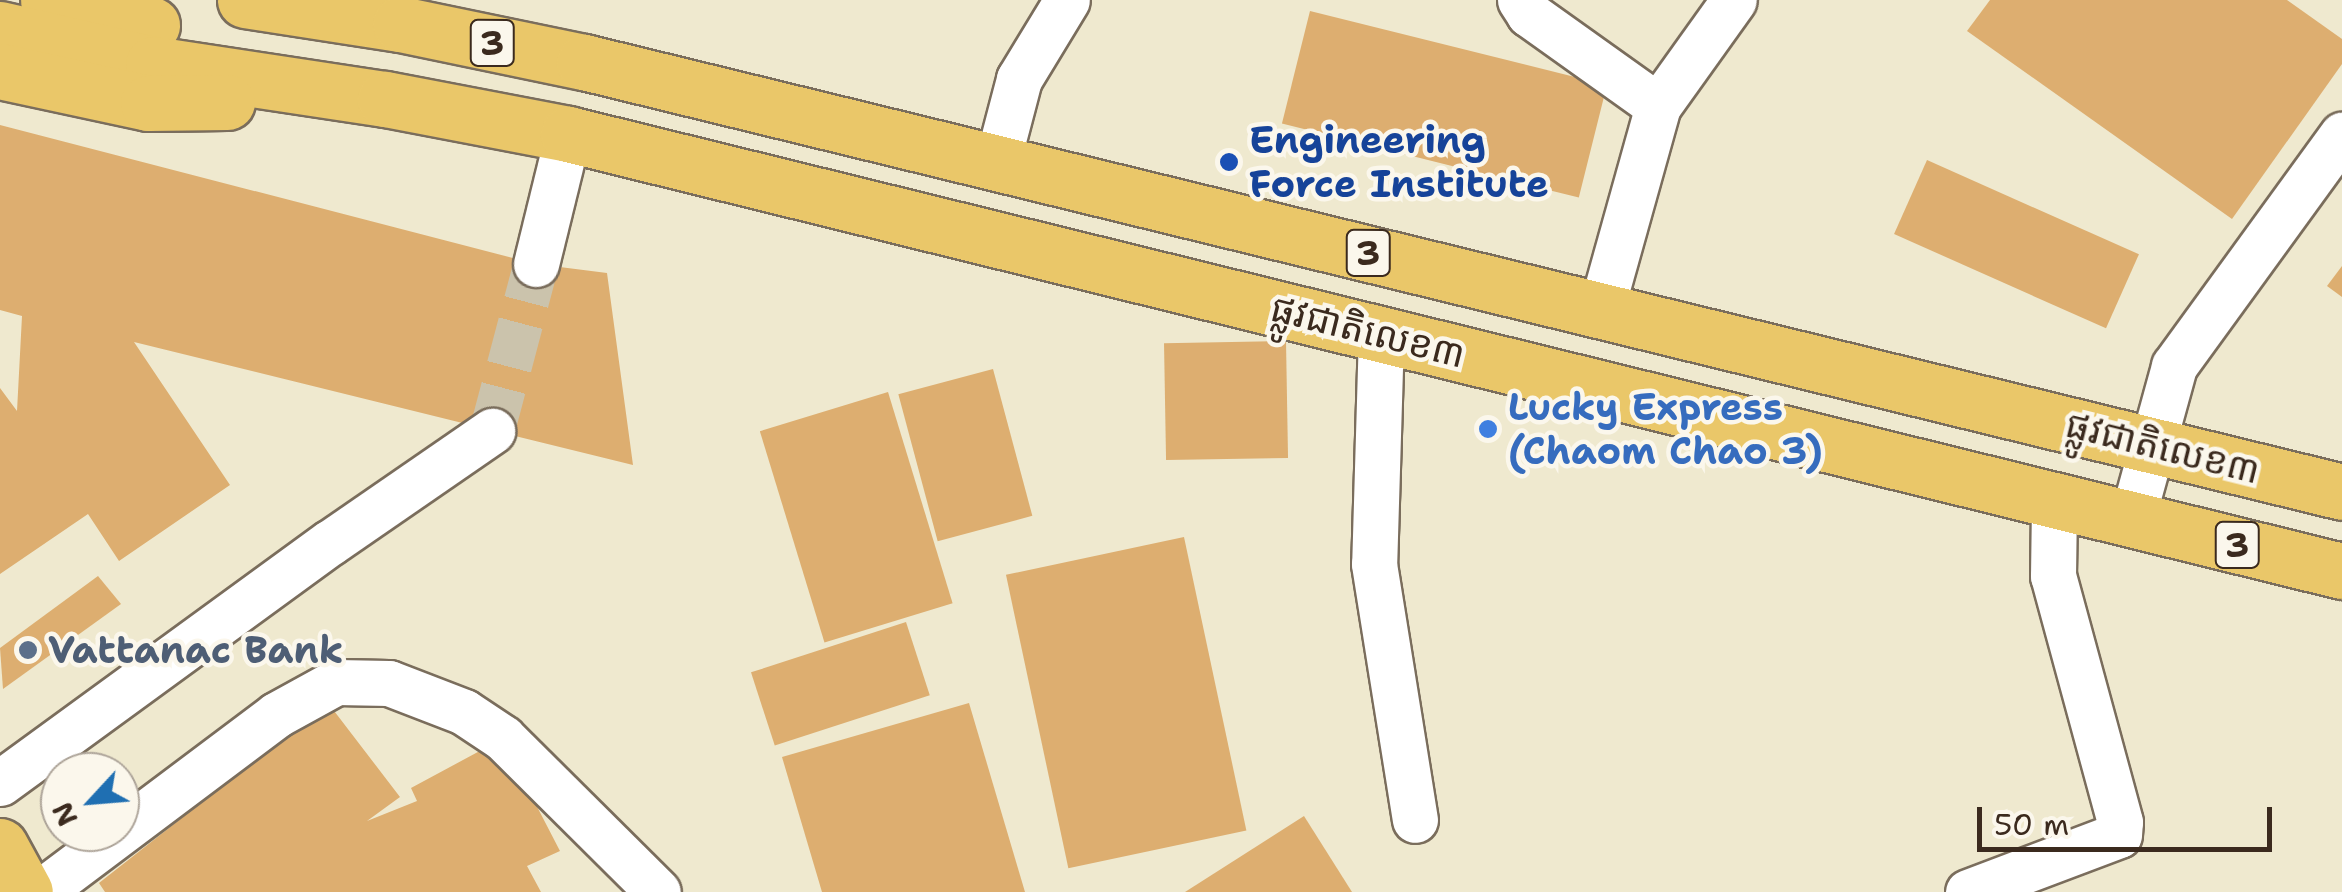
<!DOCTYPE html>
<meta charset="utf-8">
<style>
body{margin:0}
#map{position:relative;width:2342px;height:892px;overflow:hidden;background:#efe9cf;font-family:"Shantell Sans","Noto Sans Khmer",sans-serif}
div>[style]{position:absolute}
.building>*{inset:0;background:#ddae70;transform-origin:0 0}
.minor-tunnel>*{height:45px;margin-top:-22.5px;transform-origin:0;background:repeating-linear-gradient(90deg,#cbc3ac 0 45px,transparent 0 67px)}
.roads{filter:drop-shadow(2px 0 #7a6d5c) drop-shadow(-2px 0 #7a6d5c) drop-shadow(0 2px #7a6d5c) drop-shadow(0 -2px #7a6d5c)}
.minor>*{height:45px;margin:-22.5px;padding:0 22.5px;transform-origin:22.5px;border-radius:22.5px;background:#fff}
.highway>*{height:55px;margin:-27.5px;padding:0 27.5px;transform-origin:27.5px;border-radius:27.5px;background:#eac769}
.dots>*{width:28px;height:28px;translate:-50% -50%;box-sizing:border-box;border:5px solid #fbf7ec;border-radius:50%}
span{translate:-50% -50%;white-space:nowrap;text-align:center;line-height:1.15;-webkit-text-stroke:9px #fbf7ec;paint-order:stroke}
.shield-label span{padding:2px 8px;background:#fbf7ec;border:2px solid;border-radius:8px;-webkit-text-stroke-width:0}
.shield-label{font-size:35px;color:#3b2a1e;font-weight:700}
.transit-label{font-size:38px;color:#164399;font-weight:700}
.left{translate:0 -50%;text-align:left}
.street-label{font-size:38px;color:#3b2a1e}
.shop-label{font-size:38px;color:#366cbe;font-weight:700}
.service-label{font-size:38px;color:#4e5e75;font-weight:700}
.north{position:absolute;left:40px;top:752px;width:100px;height:100px;box-sizing:border-box;background:#fbf7ec;border:2px solid #aea59a;border-radius:50%;rotate:244deg;font-size:28px;font-weight:700;line-height:40px;text-align:center;color:#3b2a1e}
.north::after{content:'';display:block;margin:auto;width:35px;height:45px;background:#1f6fb2;clip-path:polygon(50% 0,100% 100%,50% 72%,0 100%)}
.scale{position:absolute;left:1977px;top:807px;width:295px;height:45px;box-sizing:border-box;border:5px solid #3b2a1e;border-top:0;padding-left:12px;font-size:30px;line-height:35px;white-space:nowrap;color:#3b2a1e;-webkit-text-stroke:8px #fbf7ec;paint-order:stroke}
</style>
<div id="map">
<div class="building">
<i style="clip-path:polygon(1990px 0,2287px 0,2342px 39px,2342px 64px,2232px 219px,1967px 31px)"></i>
<i style="left:1310px;top:11px;width:306px;height:116px;rotate:14deg"></i>
<i style="clip-path:polygon(0 125px,536px 264px,607px 273px,633px 465px,134px 342px,230px 485px,119px 561px,88px 514px,0 574px,0 388px,17px 411px,22px 316px,0 310px)"></i>
<i style="left:1927px;top:160px;width:232px;height:81px;rotate:24deg"></i>
<i style="clip-path:polygon(2342px 266px,2342px 297px,2327px 286px)"></i>
<i style="left:1286px;top:341px;width:117px;height:122px;rotate:89deg"></i>
<i style="left:993px;top:369px;width:152px;height:98px;rotate:75deg"></i>
<i style="left:888px;top:392px;width:221px;height:134px;rotate:73deg"></i>
<i style="left:1184px;top:537px;width:300px;height:182px;rotate:78deg"></i>
<i style="clip-path:polygon(98px 576px,121px 604px,3px 689px,0 648px)"></i>
<i style="left:906px;top:622px;width:77px;height:163px;rotate:72deg"></i>
<i style="clip-path:polygon(328px 703px,400px 797px,367px 821px,417px 801px,411px 788px,502px 739px,560px 851px,527px 866px,541px 892px,105px 892px,99px 883px)"></i>
<i style="clip-path:polygon(969px 703px,1025px 892px,822px 892px,782px 757px)"></i>
<i style="clip-path:polygon(1304px 816px,1352px 892px,1185px 892px)"></i>
</div>
<div class="minor-tunnel">
<i style="left:492px;top:431px;width:173px;rotate:-75.2deg"></i>
</div>
<div class="roads">
<div class="minor">
<i style="left:1520px;top:0;width:17px;rotate:57deg"></i>
<i style="left:1529px;top:14px;width:158px;rotate:35.5deg"></i>
<i style="left:997px;top:163px;width:87px;rotate:-75.3deg"></i>
<i style="left:1019px;top:79px;width:92px;rotate:-58.7deg"></i>
<i style="left:536px;top:264px;width:134px;rotate:-76.2deg"></i>
<i style="left:1601px;top:310px;width:212px;rotate:-74.4deg"></i>
<i style="left:1658px;top:106px;width:130px;rotate:-54.4deg"></i>
<i style="left:1381px;top:334px;width:230px;rotate:91.7deg"></i>
<i style="left:1374px;top:564px;width:259px;rotate:80.9deg"></i>
<i style="left:2132px;top:519px;width:159px;rotate:-74.6deg"></i>
<i style="left:2174px;top:366px;width:286px;rotate:-54deg"></i>
<i style="left:0;top:783px;width:409px;rotate:-36.1deg"></i>
<i style="left:331px;top:542px;width:196px;rotate:-34.6deg"></i>
<i style="left:42px;top:891px;width:293px;rotate:-36.9deg"></i>
<i style="left:276px;top:715px;width:68px;rotate:-28.8deg"></i>
<i style="left:336px;top:682px;width:53px;rotate:1.1deg"></i>
<i style="left:389px;top:683px;width:80px;rotate:21.1deg"></i>
<i style="left:464px;top:712px;width:47px;rotate:33.7deg"></i>
<i style="left:503px;top:738px;width:218px;rotate:44.8deg"></i>
<i style="left:1968px;top:892px;width:161px;rotate:-20.7deg"></i>
<i style="left:2119px;top:835px;width:13px;rotate:-86deg"></i>
<i style="left:2120px;top:822px;width:255px;rotate:-105.2deg"></i>
<i style="left:2053px;top:576px;width:76px;rotate:-89.2deg"></i>
</div>
<div class="highway">
<i style="left:48px;top:0;width:107px;rotate:13.5deg"></i>
<i style="left:245px;top:0;width:157px;rotate:8.8deg"></i>
<i style="left:400px;top:24px;width:188px;rotate:11.7deg"></i>
<i style="left:584px;top:62px;width:1810px;rotate:13.74deg"></i>
<i style="left:0;top:29px;width:157px;rotate:12.9deg"></i>
<i style="left:153px;top:64px;width:235px;rotate:8.6deg"></i>
<i style="left:385px;top:99px;width:186px;rotate:10.8deg"></i>
<i style="left:568px;top:134px;width:1827px;rotate:13.84deg"></i>
<i style="left:0;top:71px;width:151px;rotate:12.2deg"></i>
<i style="left:148px;top:103px;width:79px;rotate:-0.7deg"></i>
<i style="left:0;top:846px;width:52px;rotate:61.5deg"></i>
</div>
</div>
<div class="dots">
<i style="left:1229px;top:162px;background:#1a4fb4"></i>
<i style="left:1488px;top:429px;background:#3f7fe0"></i>
<i style="left:28px;top:650px;background:#5c6f8a"></i>
</div>
<div class="shield-label">
<span style="left:492px;top:43px">3</span>
<span style="left:1368px;top:253px">3</span>
<span style="left:2237px;top:545px">3</span>
</div>
<div class="transit-label">
<span class="left" style="left:1249px;top:162px">Engineering<br>Force Institute</span>
</div>
<div class="street-label">
<span style="left:1368px;top:331px;rotate:14deg">ផ្លូវជាតិលេខ៣</span>
<span style="left:2163px;top:447px;rotate:14deg">ផ្លូវជាតិលេខ៣</span>
</div>
<div class="shop-label">
<span class="left" style="left:1508px;top:429px">Lucky Express<br>(Chaom Chao 3)</span>
</div>
<div class="service-label">
<span class="left" style="left:48px;top:650px">Vattanac Bank</span>
</div>
<div class="north">N</div>
<div class="scale">50 m</div>
</div>
